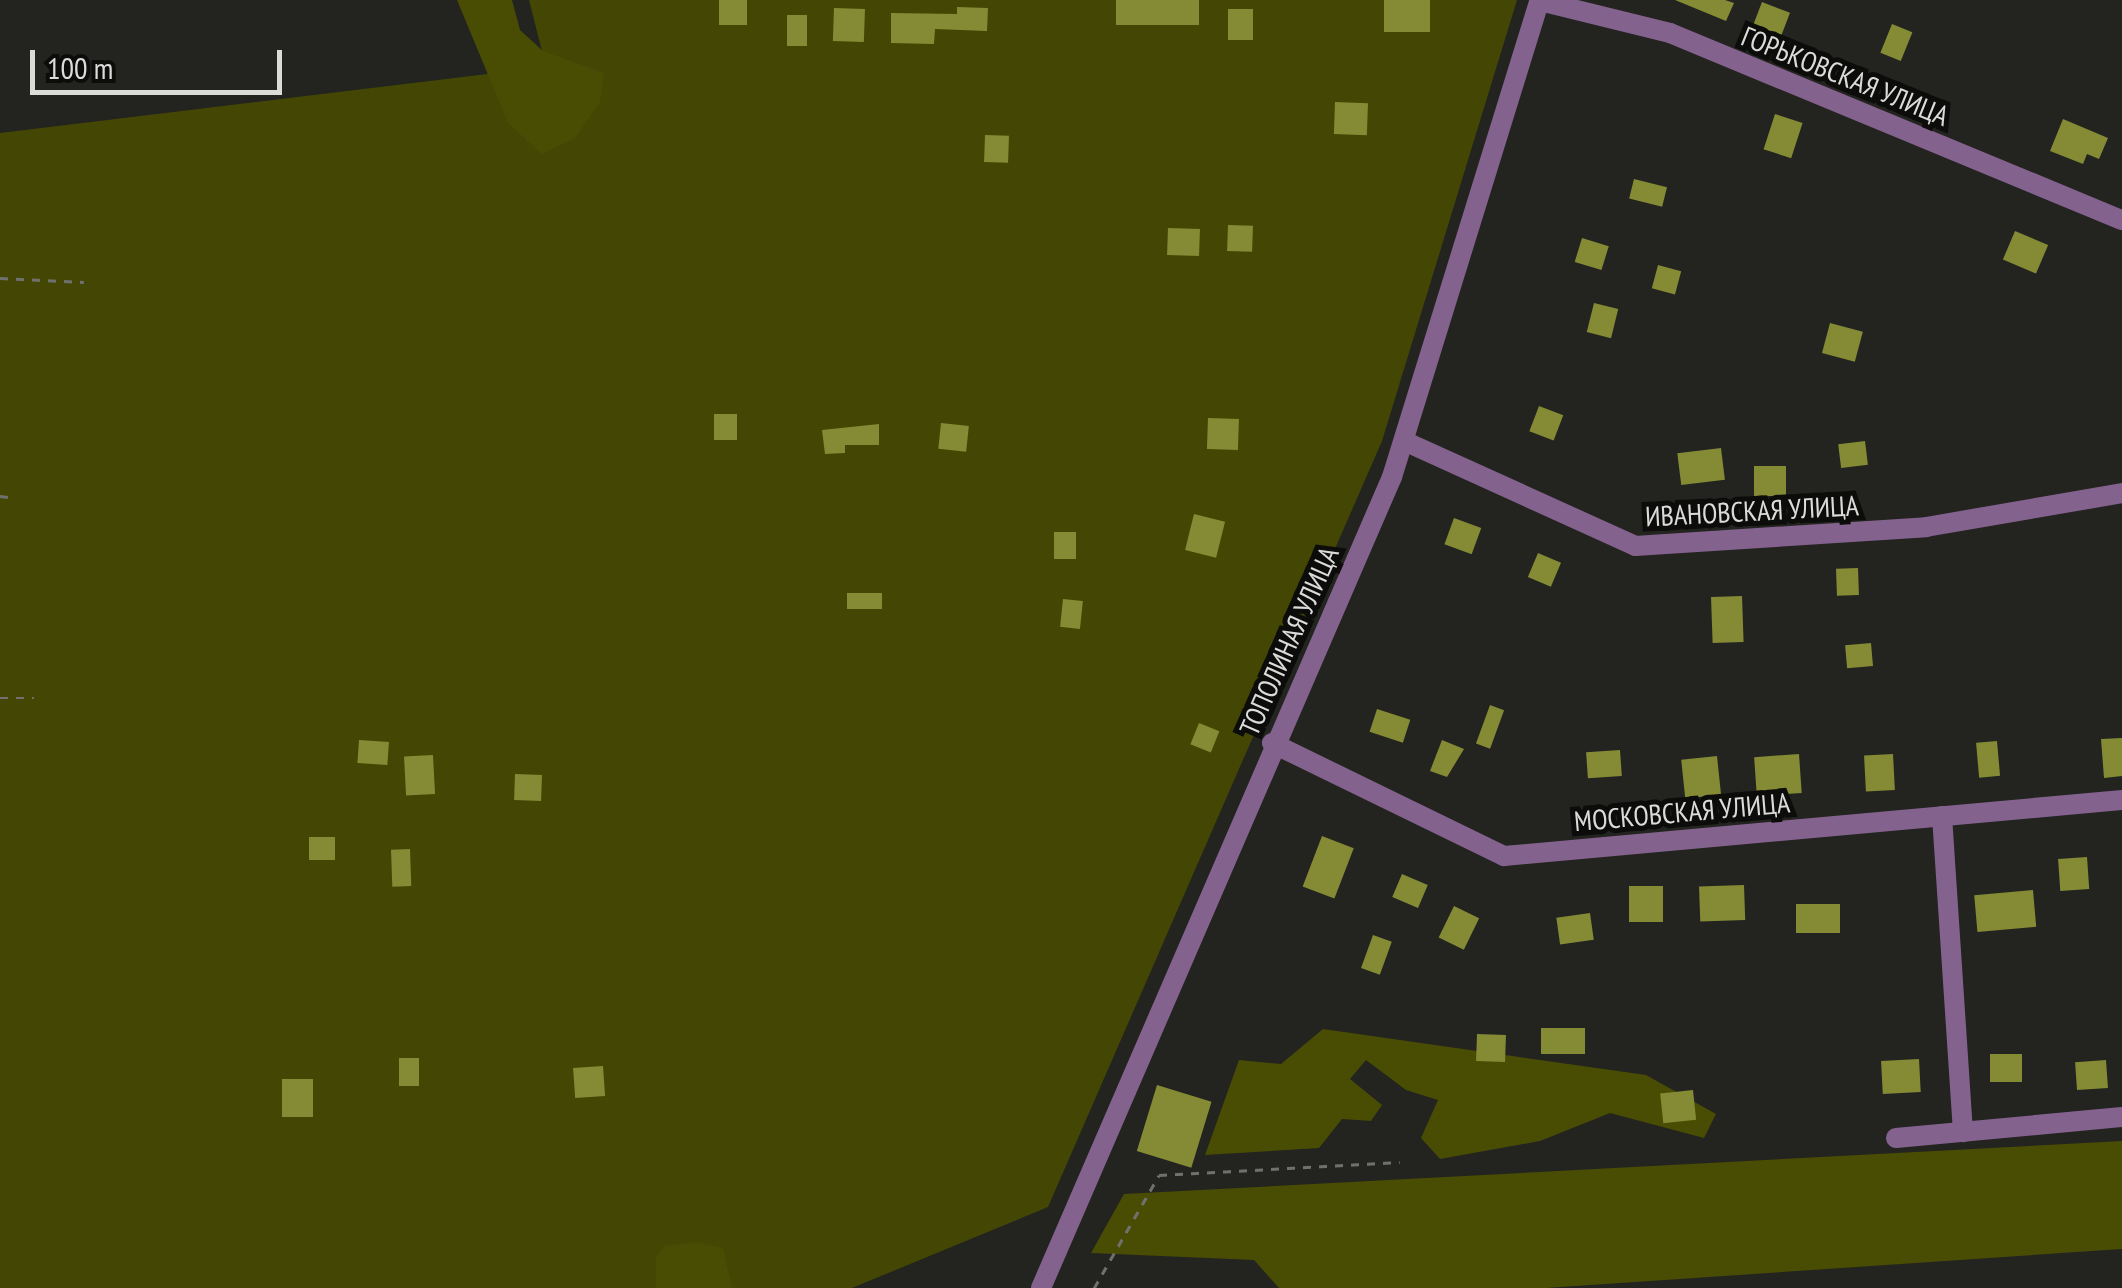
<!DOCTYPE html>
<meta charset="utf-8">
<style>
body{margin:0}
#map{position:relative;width:2122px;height:1288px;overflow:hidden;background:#232320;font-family:"PT Sans Narrow",sans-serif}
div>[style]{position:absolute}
.green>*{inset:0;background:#434703}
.forest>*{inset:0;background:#494d03}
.building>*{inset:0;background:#848b34;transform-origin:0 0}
.path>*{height:2.5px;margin-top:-1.25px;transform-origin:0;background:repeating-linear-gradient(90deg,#70716e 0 8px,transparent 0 16px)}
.minor>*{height:20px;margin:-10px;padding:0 10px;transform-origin:10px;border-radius:10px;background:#84628e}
span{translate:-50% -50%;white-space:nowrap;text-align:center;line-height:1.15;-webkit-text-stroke:10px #0c0c0b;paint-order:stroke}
.street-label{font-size:28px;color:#dbdcda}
.scale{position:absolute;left:30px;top:50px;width:252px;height:45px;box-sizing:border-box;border:5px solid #dbdcda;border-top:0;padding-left:12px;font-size:30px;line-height:35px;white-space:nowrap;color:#dbdcda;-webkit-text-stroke:8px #0c0c0b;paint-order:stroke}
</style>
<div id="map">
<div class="green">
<i style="clip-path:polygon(529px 0,1517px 0,1382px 441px,1048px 1207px,852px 1288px,0 1288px,0 133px,546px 67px)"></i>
</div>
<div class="forest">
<i style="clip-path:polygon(457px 0,512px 0,520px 30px,543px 51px,604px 73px,600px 102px,575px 138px,542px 154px,508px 123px)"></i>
<i style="clip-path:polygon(1323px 1029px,1646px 1075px,1716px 1114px,1704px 1138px,1610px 1113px,1540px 1141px,1440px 1159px,1421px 1138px,1438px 1100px,1406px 1090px,1366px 1060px,1350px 1079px,1382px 1105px,1371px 1121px,1342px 1119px,1319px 1148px,1205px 1155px,1239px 1060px,1281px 1064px)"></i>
<i style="clip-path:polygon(2122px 1141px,2122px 1249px,1546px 1288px,1279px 1288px,1254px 1260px,1091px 1253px,1124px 1194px)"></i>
<i style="clip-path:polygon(695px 1242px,723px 1248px,732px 1288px,656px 1288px,656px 1257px,665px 1246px)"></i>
</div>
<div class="building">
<i style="left:719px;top:0;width:28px;height:25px"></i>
<i style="left:1116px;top:0;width:83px;height:25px"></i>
<i style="left:1384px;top:0;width:46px;height:32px"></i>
<i style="clip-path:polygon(1675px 0,1725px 0,1734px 3px,1726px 21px)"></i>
<i style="left:1762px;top:2px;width:30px;height:28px;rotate:21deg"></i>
<i style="clip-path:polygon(957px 7px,988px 8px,987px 31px,935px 29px,934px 44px,891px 43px,891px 13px,957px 14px)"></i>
<i style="left:834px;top:8px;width:31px;height:33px;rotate:2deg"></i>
<i style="left:1228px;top:9px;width:25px;height:31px"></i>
<i style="left:787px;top:15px;width:20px;height:31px"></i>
<i style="left:1892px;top:24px;width:22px;height:31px;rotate:22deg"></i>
<i style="left:1335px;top:102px;width:33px;height:32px;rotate:2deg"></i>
<i style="left:1775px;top:114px;width:29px;height:37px;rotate:18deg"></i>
<i style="clip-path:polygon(2063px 119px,2108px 138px,2099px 159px,2087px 154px,2083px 164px,2050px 151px)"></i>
<i style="left:985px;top:135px;width:24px;height:27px;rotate:2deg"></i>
<i style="left:1634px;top:179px;width:34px;height:20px;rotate:14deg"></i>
<i style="left:1228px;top:225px;width:25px;height:26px;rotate:2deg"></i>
<i style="left:1168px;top:228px;width:32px;height:27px;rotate:2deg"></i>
<i style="left:2015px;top:231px;width:36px;height:31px;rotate:23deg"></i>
<i style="left:1582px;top:238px;width:28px;height:25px;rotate:17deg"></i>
<i style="left:1658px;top:265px;width:24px;height:24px;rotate:15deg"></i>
<i style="left:1594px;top:303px;width:25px;height:30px;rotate:14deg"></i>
<i style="left:1830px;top:323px;width:34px;height:31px;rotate:15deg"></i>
<i style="left:1539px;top:406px;width:26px;height:27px;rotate:21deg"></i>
<i style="left:714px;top:414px;width:23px;height:26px"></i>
<i style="left:1208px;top:418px;width:31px;height:31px;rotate:2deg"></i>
<i style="left:941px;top:423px;width:28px;height:26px;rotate:6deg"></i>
<i style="clip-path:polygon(879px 424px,879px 445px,845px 445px,845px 453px,825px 454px,822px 430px)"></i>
<i style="left:1865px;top:441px;width:24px;height:27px;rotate:83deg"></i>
<i style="left:1721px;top:448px;width:32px;height:44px;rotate:83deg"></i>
<i style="left:1754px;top:466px;width:32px;height:30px"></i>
<i style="left:1194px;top:514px;width:32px;height:37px;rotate:14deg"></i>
<i style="left:1454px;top:518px;width:29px;height:28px;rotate:20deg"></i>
<i style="left:1054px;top:532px;width:22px;height:27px"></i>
<i style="left:1538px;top:553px;width:25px;height:26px;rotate:23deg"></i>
<i style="left:1858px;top:568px;width:27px;height:22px;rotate:88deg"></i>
<i style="left:847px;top:593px;width:35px;height:16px"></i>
<i style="left:1742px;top:596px;width:46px;height:31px;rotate:88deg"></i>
<i style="left:1063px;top:599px;width:20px;height:28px;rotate:6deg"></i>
<i style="left:1871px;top:643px;width:23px;height:26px;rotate:85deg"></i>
<i style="left:1490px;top:705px;width:15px;height:41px;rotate:20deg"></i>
<i style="left:1377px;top:709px;width:35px;height:24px;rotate:18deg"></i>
<i style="left:1199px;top:723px;width:22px;height:23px;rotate:22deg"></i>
<i style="clip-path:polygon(2122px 738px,2122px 776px,2104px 778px,2101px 739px)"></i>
<i style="left:359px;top:740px;width:30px;height:23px;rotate:4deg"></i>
<i style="clip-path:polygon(1442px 740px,1464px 749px,1447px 777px,1430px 771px)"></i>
<i style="left:1997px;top:741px;width:35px;height:21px;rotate:85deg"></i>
<i style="left:1620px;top:750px;width:26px;height:34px;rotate:86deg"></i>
<i style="left:1799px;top:754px;width:39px;height:45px;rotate:86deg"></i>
<i style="left:1893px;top:754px;width:36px;height:29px;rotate:87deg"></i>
<i style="left:433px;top:755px;width:39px;height:29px;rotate:87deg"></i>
<i style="left:1717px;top:756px;width:39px;height:36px;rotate:84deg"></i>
<i style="left:515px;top:774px;width:27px;height:26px;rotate:2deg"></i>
<i style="left:1322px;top:836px;width:34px;height:54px;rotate:21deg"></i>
<i style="left:309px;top:837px;width:26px;height:23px"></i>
<i style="left:410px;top:849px;width:37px;height:19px;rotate:88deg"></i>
<i style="left:2087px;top:857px;width:32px;height:29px;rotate:86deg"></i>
<i style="left:1402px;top:874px;width:28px;height:25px;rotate:23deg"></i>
<i style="left:1744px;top:885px;width:35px;height:45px;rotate:88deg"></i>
<i style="left:1629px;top:886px;width:34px;height:36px"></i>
<i style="left:2033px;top:890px;width:37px;height:59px;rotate:85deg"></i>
<i style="left:1796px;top:904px;width:44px;height:29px"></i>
<i style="left:1454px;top:906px;width:28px;height:35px;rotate:26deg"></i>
<i style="left:1590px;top:913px;width:27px;height:34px;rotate:82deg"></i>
<i style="left:1373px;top:935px;width:20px;height:35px;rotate:20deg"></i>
<i style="left:1541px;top:1028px;width:44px;height:26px"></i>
<i style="left:1477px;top:1034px;width:29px;height:27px;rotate:2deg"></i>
<i style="left:2022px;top:1054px;width:28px;height:32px;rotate:90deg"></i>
<i style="left:399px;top:1058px;width:20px;height:28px"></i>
<i style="left:1919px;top:1059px;width:33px;height:38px;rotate:87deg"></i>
<i style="left:2106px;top:1060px;width:28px;height:31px;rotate:86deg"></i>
<i style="left:603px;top:1066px;width:30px;height:30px;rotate:86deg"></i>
<i style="left:313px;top:1079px;width:38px;height:31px;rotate:90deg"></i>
<i style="left:1157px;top:1085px;width:57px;height:69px;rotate:17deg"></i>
<i style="left:1693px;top:1090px;width:30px;height:33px;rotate:84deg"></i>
</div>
<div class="path">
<i style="left:0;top:278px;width:84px;rotate:2.7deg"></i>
<i style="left:0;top:496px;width:8px;rotate:7deg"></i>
<i style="left:0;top:698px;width:34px"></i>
<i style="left:1094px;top:1288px;width:130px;rotate:-60.1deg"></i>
<i style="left:1159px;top:1175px;width:241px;rotate:-3.1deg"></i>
</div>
<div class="minor">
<i style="left:1540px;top:1px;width:134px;rotate:13.8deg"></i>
<i style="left:1670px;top:33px;width:489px;rotate:22.5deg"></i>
<i style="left:1404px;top:441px;width:254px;rotate:24.4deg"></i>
<i style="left:1635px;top:546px;width:292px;rotate:-3.7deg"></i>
<i style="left:1926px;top:527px;width:199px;rotate:-9.8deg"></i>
<i style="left:1272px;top:743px;width:258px;rotate:26deg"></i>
<i style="left:1504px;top:856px;width:621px;rotate:-5.18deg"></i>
<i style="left:1942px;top:816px;width:317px;rotate:86.2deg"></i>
<i style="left:1896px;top:1138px;width:227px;rotate:-5.3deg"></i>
<i style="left:1041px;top:1288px;width:884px;rotate:-66.6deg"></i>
<i style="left:1392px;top:477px;width:499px;rotate:-72.8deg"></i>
</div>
<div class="street-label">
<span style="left:1845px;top:76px;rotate:22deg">ГОРЬКОВСКАЯ УЛИЦА</span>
<span style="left:1752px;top:511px;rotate:-3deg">ИВАНОВСКАЯ УЛИЦА</span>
<span style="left:1289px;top:641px;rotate:-66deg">ТОПОЛИНАЯ УЛИЦА</span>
<span style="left:1682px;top:812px;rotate:-5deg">МОСКОВСКАЯ УЛИЦА</span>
</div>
<div class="scale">100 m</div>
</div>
